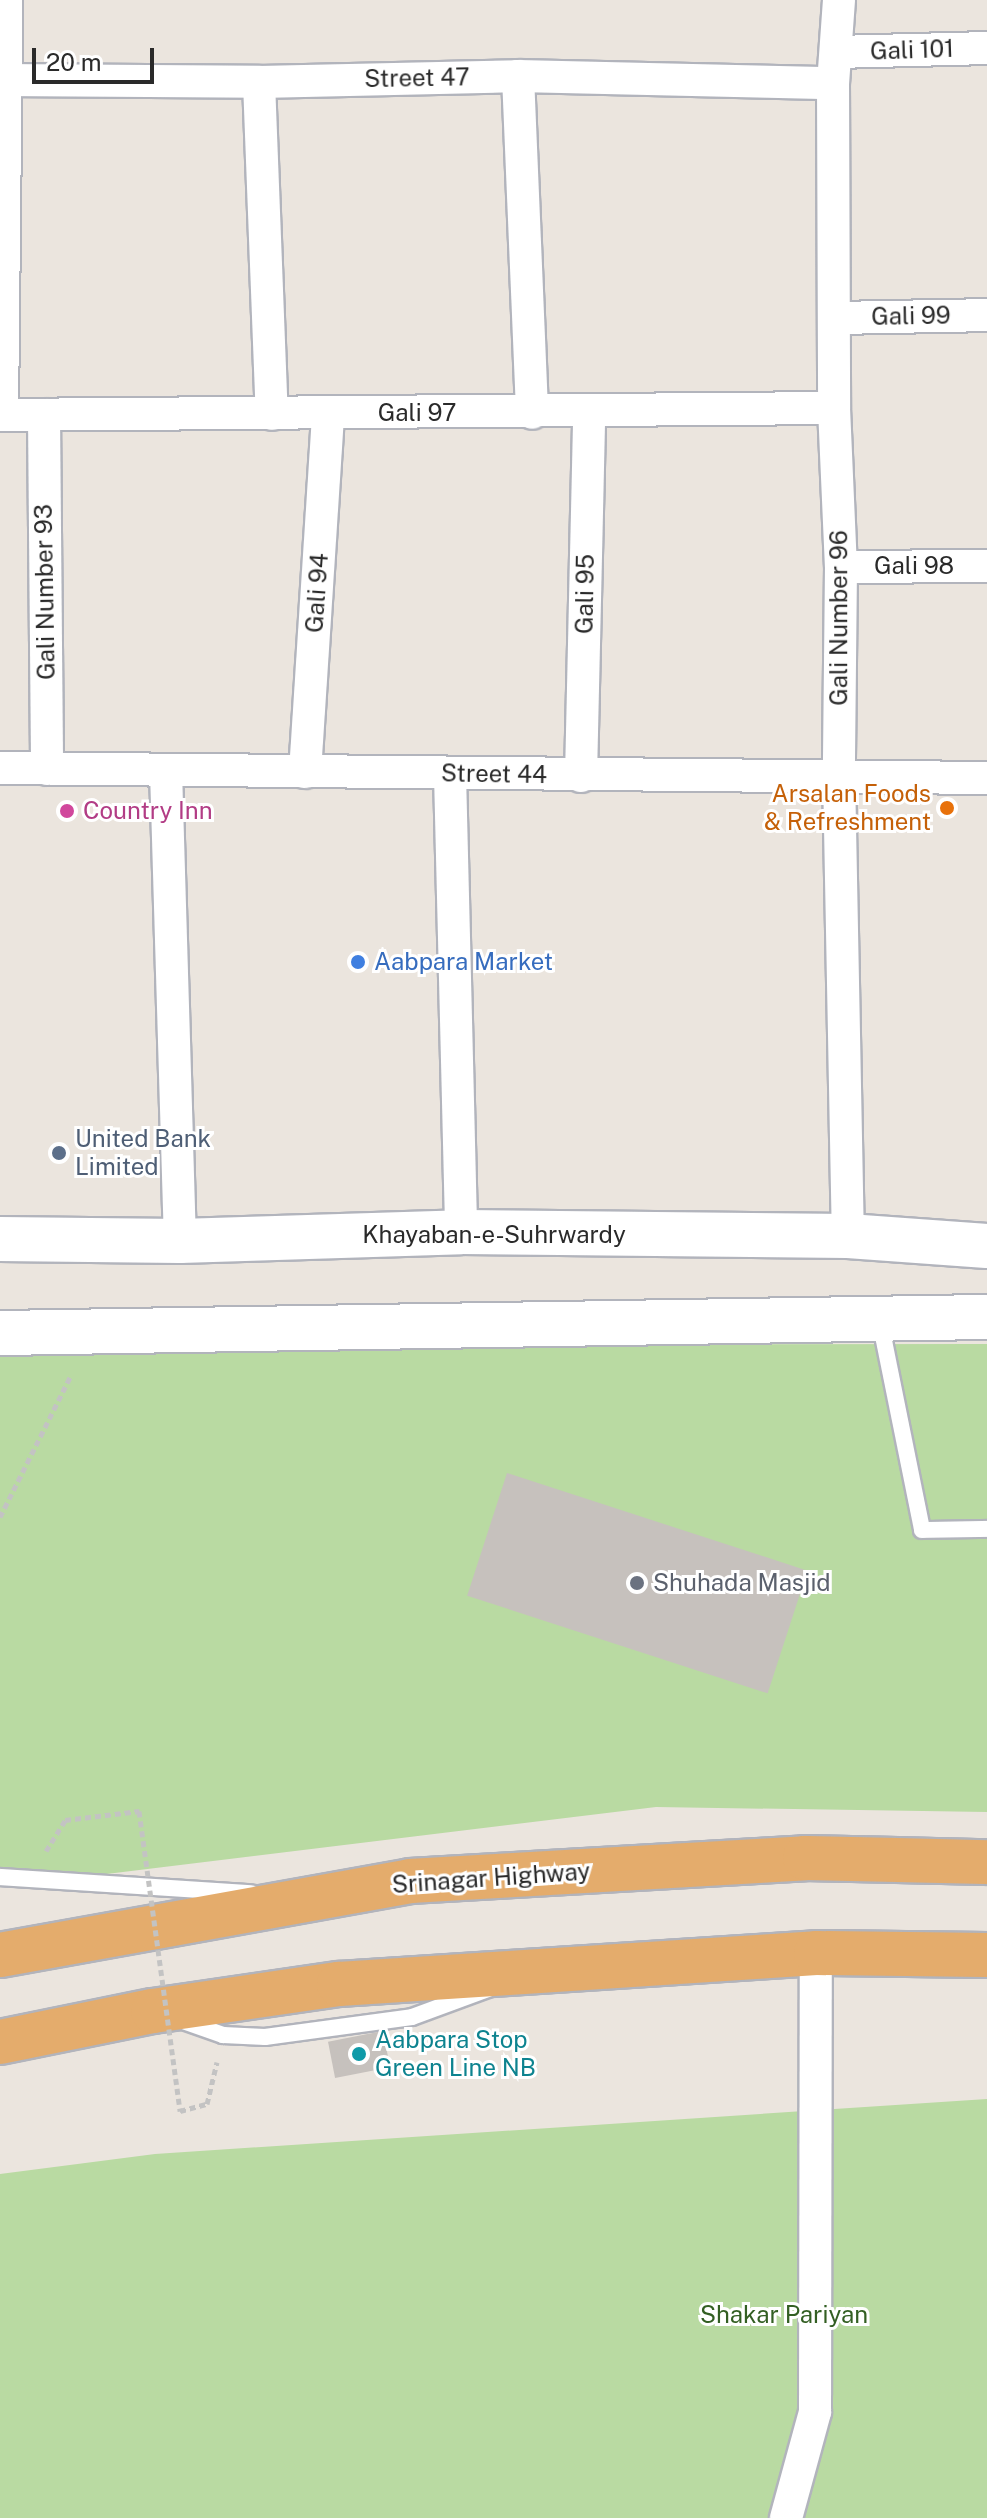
<!DOCTYPE html>
<style>
body{margin:0}
#map{position:relative;width:987px;height:2518px;overflow:hidden;background:#ebe5de;font-family:"Public Sans",sans-serif}
div>[style]{position:absolute}
.green>*{inset:0;background:#b9daa2}
.building>*{inset:0;background:#c6c1bd;transform-origin:0 0}
.path>*{height:5px;margin-top:-2.5px;transform-origin:0;background:repeating-linear-gradient(90deg,#c3c3c3 0 6px,transparent 0 10px)}
.roads{filter:drop-shadow(2px 0 #b2b4bc) drop-shadow(-2px 0 #b2b4bc) drop-shadow(0 2px #b2b4bc) drop-shadow(0 -2px #b2b4bc)}
.service>*{height:16px;margin:-8px;padding:0 8px;transform-origin:8px;border-radius:8px;background:#fff}
.minor>*{height:32px;margin:-16px;padding:0 16px;transform-origin:16px;border-radius:16px;background:#fff}
.secondary>*{height:44px;margin:-22px;padding:0 22px;transform-origin:22px;border-radius:22px;background:#fff}
.trunk>*{height:44px;margin:-22px;padding:0 22px;transform-origin:22px;border-radius:22px;background:#e4ac6c}
.path-bridge>*{height:5px;margin-top:-2.5px;transform-origin:0;background:repeating-linear-gradient(90deg,#c3c3c3 0 6px,transparent 0 10px)}
.dots>*{width:22px;height:22px;translate:-50% -50%;box-sizing:border-box;border:4px solid #fff;border-radius:50%}
span{translate:-50% -50%;white-space:nowrap;text-align:center;line-height:1.15;-webkit-text-stroke:6px #fff;paint-order:stroke}
.street-label{font-size:24px;color:#2a2a2a}
.food-label{font-size:24px;color:#c56008}
.right{translate:-100% -50%;text-align:right}
.hotel-label{font-size:24px;color:#b23c85}
.left{translate:0 -50%;text-align:left}
.shop-label{font-size:24px;color:#366cbe}
.service-label{font-size:24px;color:#4e5e75}
.worship-label{font-size:24px;color:#5b616d}
.culture-label{font-size:24px;color:#0d838f}
.park-label{font-size:24px;color:#335f23}
.scale{position:absolute;left:32px;top:48px;width:122px;height:36px;box-sizing:border-box;border:4px solid #2a2a2a;border-top:0;padding-left:10px;font-size:24px;line-height:28px;white-space:nowrap;color:#2a2a2a;-webkit-text-stroke:6px #fff;paint-order:stroke}
</style>
<div id="map">
<div class="green">
<i style="clip-path:polygon(987px 1344px,987px 1812px,656px 1807px,0 1887px,0 1345px)"></i>
<i style="clip-path:polygon(987px 2099px,987px 2518px,0 2518px,0 2174px,155px 2154px)"></i>
</div>
<div class="building">
<i style="left:507px;top:1473px;width:316px;height:129px;rotate:18deg"></i>
<i style="left:383px;top:2031px;width:37px;height:56px;rotate:79deg"></i>
</div>
<div class="path">
<i style="left:0;top:1517px;width:159px;rotate:-63.4deg"></i>
<i style="left:46px;top:1851px;width:36px;rotate:-58deg"></i>
<i style="left:65px;top:1820px;width:75px;rotate:-6.9deg"></i>
<i style="left:180px;top:2111px;width:28px;rotate:-15deg"></i>
<i style="left:207px;top:2104px;width:43px;rotate:-76.6deg"></i>
</div>
<div class="roads">
<div class="service">
<i style="left:880px;top:1321px;width:213px;rotate:78.6deg"></i>
<i style="left:922px;top:1530px;width:65px;rotate:-0.9deg"></i>
<i style="left:0;top:1877px;width:251px;rotate:3.7deg"></i>
<i style="left:180px;top:2020px;width:46px;rotate:19.2deg"></i>
<i style="left:223px;top:2035px;width:42px;rotate:2.7deg"></i>
<i style="left:265px;top:2037px;width:148px;rotate:-7.7deg"></i>
<i style="left:412px;top:2017px;width:84px;rotate:-20.2deg"></i>
</div>
<div class="minor">
<i style="left:839px;top:0;width:83px;rotate:94.1deg"></i>
<i style="left:833px;top:83px;width:325px;rotate:89.8deg"></i>
<i style="left:834px;top:408px;width:159px;rotate:87.5deg"></i>
<i style="left:841px;top:567px;width:207px;rotate:90.6deg"></i>
<i style="left:839px;top:774px;width:462px;rotate:88.9deg"></i>
<i style="left:836px;top:52px;width:151px;rotate:-1.5deg"></i>
<i style="left:518px;top:76px;width:337px;rotate:87.6deg"></i>
<i style="left:0;top:80px;width:259px;rotate:0.4deg"></i>
<i style="left:259px;top:82px;width:259px;rotate:-1.3deg"></i>
<i style="left:518px;top:76px;width:315px;rotate:1.3deg"></i>
<i style="left:259px;top:82px;width:332px;rotate:87.8deg"></i>
<i style="left:836px;top:318px;width:151px;rotate:-1.1deg"></i>
<i style="left:0;top:415px;width:834px;rotate:-0.48deg"></i>
<i style="left:2px;top:415px;width:415px;rotate:-89.4deg"></i>
<i style="left:44px;top:415px;width:354px;rotate:89.5deg"></i>
<i style="left:841px;top:567px;width:146px;rotate:-0.4deg"></i>
<i style="left:0;top:768px;width:987px;rotate:0.58deg"></i>
<i style="left:166px;top:771px;width:470px;rotate:88.3deg"></i>
<i style="left:305px;top:772px;width:360px;rotate:-86.3deg"></i>
<i style="left:450px;top:774px;width:458px;rotate:88.6deg"></i>
<i style="left:581px;top:776px;width:364px;rotate:-88.7deg"></i>
<i style="left:786px;top:2518px;width:110px;rotate:-74.7deg"></i>
<i style="left:815px;top:2412px;width:459px;rotate:-89.9deg"></i>
</div>
<div class="secondary">
<i style="left:0;top:1239px;width:180px;rotate:0.6deg"></i>
<i style="left:180px;top:1241px;width:281px;rotate:-1.8deg"></i>
<i style="left:461px;top:1232px;width:387px;rotate:0.6deg"></i>
<i style="left:848px;top:1236px;width:139px;rotate:4.1deg"></i>
<i style="left:0;top:1333px;width:987px;rotate:-0.93deg"></i>
</div>
<div class="trunk">
<i style="left:0;top:1955px;width:417px;rotate:-10.2deg"></i>
<i style="left:410px;top:1881px;width:396px;rotate:-3.3deg"></i>
<i style="left:805px;top:1858px;width:182px;rotate:1.3deg"></i>
<i style="left:0;top:2042px;width:156px;rotate:-11.5deg"></i>
<i style="left:153px;top:2011px;width:188px;rotate:-8.3deg"></i>
<i style="left:339px;top:1984px;width:478px;rotate:-3.7deg"></i>
<i style="left:816px;top:1953px;width:171px;rotate:0.7deg"></i>
</div>
</div>
<div class="path-bridge">
<i style="left:139px;top:1811px;width:303px;rotate:82.2deg"></i>
</div>
<div class="dots">
<i style="left:947px;top:808px;background:#e8710a"></i>
<i style="left:67px;top:811px;background:#d1479c"></i>
<i style="left:358px;top:962px;background:#3f7fe0"></i>
<i style="left:59px;top:1153px;background:#5c6f8a"></i>
<i style="left:637px;top:1583px;background:#6b7280"></i>
<i style="left:359px;top:2054px;background:#0f9aa8"></i>
</div>
<div class="street-label">
<span style="left:912px;top:50px;rotate:-2deg">Gali 101</span>
<span style="left:417px;top:78px;rotate:-1deg">Street 47</span>
<span style="left:911px;top:316px;rotate:-1deg">Gali 99</span>
<span style="left:417px;top:413px">Gali 97</span>
<span style="left:914px;top:566px">Gali 98</span>
<span style="left:45px;top:592px;rotate:-91deg">Gali Number 93</span>
<span style="left:317px;top:593px;rotate:-86deg">Gali 94</span>
<span style="left:585px;top:594px;rotate:-89deg">Gali 95</span>
<span style="left:839px;top:618px;rotate:-90deg">Gali Number 96</span>
<span style="left:494px;top:774px;rotate:1deg">Street 44</span>
<span style="left:494px;top:1235px">Khayaban-e-Suhrwardy</span>
<span style="left:491px;top:1878px;rotate:-4deg">Srinagar Highway</span>
</div>
<div class="food-label">
<span class="right" style="left:931px;top:808px">Arsalan Foods<br>&amp; Refreshment</span>
</div>
<div class="hotel-label">
<span class="left" style="left:83px;top:811px">Country Inn</span>
</div>
<div class="shop-label">
<span class="left" style="left:374px;top:962px">Aabpara Market</span>
</div>
<div class="service-label">
<span class="left" style="left:75px;top:1153px">United Bank<br>Limited</span>
</div>
<div class="worship-label">
<span class="left" style="left:653px;top:1583px">Shuhada Masjid</span>
</div>
<div class="culture-label">
<span class="left" style="left:375px;top:2054px">Aabpara Stop<br>Green Line NB</span>
</div>
<div class="park-label">
<span style="left:784px;top:2315px">Shakar Pariyan</span>
</div>
<div class="scale">20 m</div>
</div>
